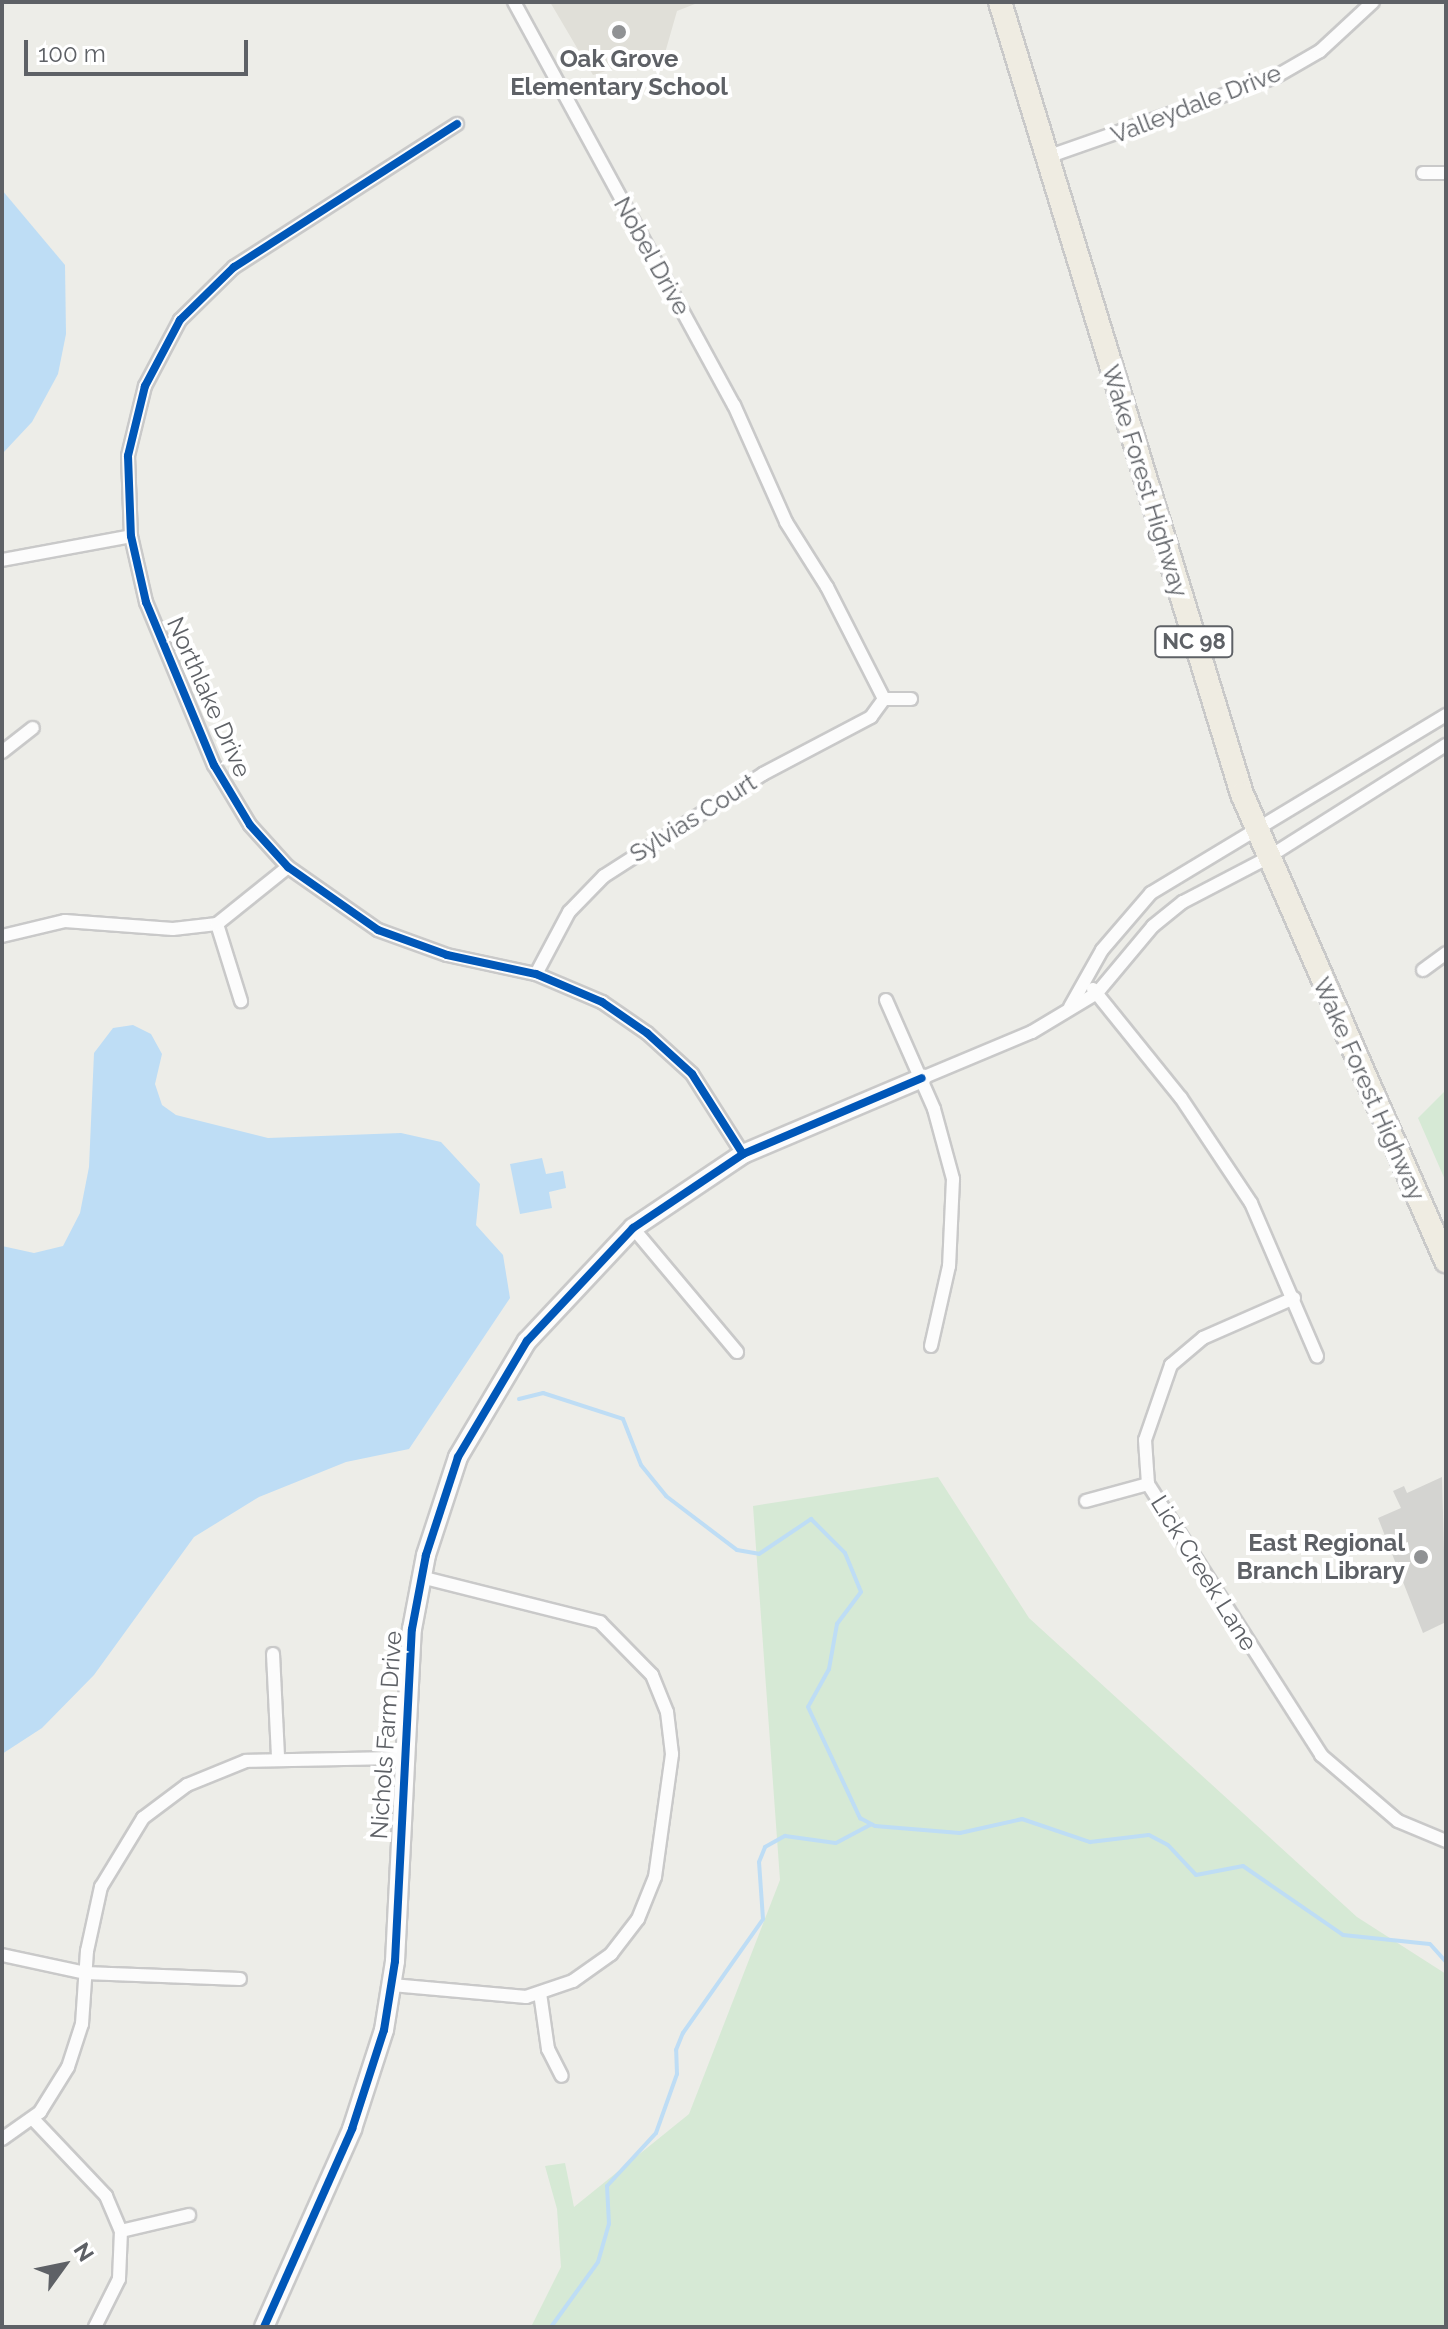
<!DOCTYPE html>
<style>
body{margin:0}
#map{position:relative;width:1448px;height:2329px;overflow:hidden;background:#edede8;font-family:Raleway,sans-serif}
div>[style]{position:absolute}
.education>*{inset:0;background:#e0dfd8}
.green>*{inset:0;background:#d6e9d5}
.water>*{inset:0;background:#beddf5}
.stream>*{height:4px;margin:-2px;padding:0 2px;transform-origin:2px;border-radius:2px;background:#beddf5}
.building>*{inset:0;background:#d4d4d1}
.roads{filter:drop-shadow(2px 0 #c9c9c9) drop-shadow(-2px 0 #c9c9c9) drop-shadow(0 2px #c9c9c9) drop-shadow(0 -2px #c9c9c9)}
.street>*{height:12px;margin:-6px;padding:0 6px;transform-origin:6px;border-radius:6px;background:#fcfcfc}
.secondary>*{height:18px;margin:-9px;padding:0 9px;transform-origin:9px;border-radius:9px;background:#fcfcfc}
.highway>*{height:22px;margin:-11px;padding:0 11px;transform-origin:11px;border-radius:11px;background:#efece2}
.cycleway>*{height:8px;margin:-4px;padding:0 4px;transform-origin:4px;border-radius:4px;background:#0057b8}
.dots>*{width:22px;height:22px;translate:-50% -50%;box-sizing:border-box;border:4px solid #fff;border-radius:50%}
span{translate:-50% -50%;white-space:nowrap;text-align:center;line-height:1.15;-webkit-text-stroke:8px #fff;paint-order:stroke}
.shield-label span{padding:2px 6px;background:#fff;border:2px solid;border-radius:6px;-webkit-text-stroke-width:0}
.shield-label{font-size:22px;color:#5e6166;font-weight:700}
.poi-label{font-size:24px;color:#5e6166;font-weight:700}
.right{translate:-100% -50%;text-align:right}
.street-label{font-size:24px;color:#5e6166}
.frame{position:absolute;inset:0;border:4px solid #5e6166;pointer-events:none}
.north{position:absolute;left:24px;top:2225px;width:80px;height:80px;-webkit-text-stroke:6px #fff;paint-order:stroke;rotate:57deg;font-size:22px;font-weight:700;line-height:32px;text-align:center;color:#5e6166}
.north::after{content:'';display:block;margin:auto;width:28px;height:36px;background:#5e6166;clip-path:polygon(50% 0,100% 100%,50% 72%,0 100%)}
.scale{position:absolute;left:24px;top:40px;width:224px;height:36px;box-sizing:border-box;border:4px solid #5e6166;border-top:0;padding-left:10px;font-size:24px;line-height:28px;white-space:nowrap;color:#5e6166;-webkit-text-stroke:6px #fff;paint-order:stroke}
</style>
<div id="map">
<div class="education">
<i style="clip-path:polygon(550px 2px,700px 2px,677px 11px,665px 53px,593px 75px)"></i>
</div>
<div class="green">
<i style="clip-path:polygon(1446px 1090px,1446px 1182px,1418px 1118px)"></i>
<i style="clip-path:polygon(938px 1477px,1029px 1618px,1357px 1917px,1446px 1974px,1446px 2327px,531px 2327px,561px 2267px,557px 2209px,545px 2166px,565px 2163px,574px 2207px,689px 2114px,780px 1880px,753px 1506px)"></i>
</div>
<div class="water">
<i style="clip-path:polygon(2px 190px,65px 265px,66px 334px,58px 374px,32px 422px,2px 454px)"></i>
<i style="clip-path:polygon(133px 1025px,151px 1034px,162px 1054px,155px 1084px,162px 1105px,176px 1115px,268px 1138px,401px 1133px,441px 1142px,480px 1184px,476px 1225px,503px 1255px,510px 1298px,409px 1449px,346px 1462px,259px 1497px,194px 1537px,94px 1675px,42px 1728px,2px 1754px,2px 1246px,34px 1253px,63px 1246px,80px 1213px,89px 1167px,94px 1053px,113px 1028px)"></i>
<i style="clip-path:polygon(542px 1158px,546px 1174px,563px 1171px,566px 1188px,549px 1192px,552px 1208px,520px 1214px,510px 1164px)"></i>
</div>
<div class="stream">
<i style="left:519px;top:1399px;width:25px;rotate:-14deg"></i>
<i style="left:543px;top:1393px;width:84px;rotate:18deg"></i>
<i style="left:623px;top:1419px;width:49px;rotate:68.6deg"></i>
<i style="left:641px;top:1465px;width:40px;rotate:51deg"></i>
<i style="left:666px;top:1496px;width:89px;rotate:37.3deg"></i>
<i style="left:737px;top:1550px;width:22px;rotate:10deg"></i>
<i style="left:759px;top:1554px;width:63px;rotate:-33.9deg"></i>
<i style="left:811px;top:1519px;width:48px;rotate:45deg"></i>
<i style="left:845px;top:1553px;width:42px;rotate:67.7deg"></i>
<i style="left:861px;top:1592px;width:40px;rotate:127deg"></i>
<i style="left:837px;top:1624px;width:46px;rotate:100.1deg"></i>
<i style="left:829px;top:1669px;width:43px;rotate:118.9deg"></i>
<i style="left:808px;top:1707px;width:123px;rotate:64.9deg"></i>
<i style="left:860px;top:1818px;width:17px;rotate:28deg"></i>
<i style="left:875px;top:1826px;width:85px;rotate:4.7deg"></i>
<i style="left:960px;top:1833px;width:64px;rotate:-12.7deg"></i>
<i style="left:1022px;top:1819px;width:72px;rotate:18.7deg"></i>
<i style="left:1090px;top:1842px;width:59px;rotate:-6.8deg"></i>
<i style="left:1149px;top:1835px;width:21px;rotate:28deg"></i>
<i style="left:1168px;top:1845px;width:41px;rotate:47deg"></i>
<i style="left:1196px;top:1875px;width:48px;rotate:-10.8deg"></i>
<i style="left:1243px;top:1866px;width:121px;rotate:34.6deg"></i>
<i style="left:1343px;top:1935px;width:87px;rotate:5.9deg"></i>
<i style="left:1430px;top:1944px;width:24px;rotate:48deg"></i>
<i style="left:551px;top:2327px;width:80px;rotate:-54.1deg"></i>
<i style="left:598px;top:2262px;width:40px;rotate:-74deg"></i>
<i style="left:609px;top:2224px;width:38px;rotate:-93deg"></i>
<i style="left:607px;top:2186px;width:72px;rotate:-47.2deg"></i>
<i style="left:656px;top:2133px;width:63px;rotate:-70.4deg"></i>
<i style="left:677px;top:2074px;width:24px;rotate:-92deg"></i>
<i style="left:676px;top:2050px;width:18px;rotate:-68deg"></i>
<i style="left:683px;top:2033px;width:139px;rotate:-54.9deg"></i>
<i style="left:763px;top:1919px;width:57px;rotate:-94deg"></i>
<i style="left:759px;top:1862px;width:16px;rotate:-68deg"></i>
<i style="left:765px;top:1847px;width:23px;rotate:-29deg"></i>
<i style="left:785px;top:1836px;width:51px;rotate:7.8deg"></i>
<i style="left:836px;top:1843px;width:40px;rotate:-28deg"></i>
</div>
<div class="building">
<i style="clip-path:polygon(1442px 1477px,1446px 1622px,1423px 1633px,1378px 1518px,1401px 1508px,1393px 1491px,1404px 1486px,1407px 1493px)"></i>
</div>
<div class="roads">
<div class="street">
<i style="left:514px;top:2px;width:459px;rotate:61.4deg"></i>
<i style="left:734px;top:405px;width:128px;rotate:66deg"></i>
<i style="left:786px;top:522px;width:77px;rotate:57.8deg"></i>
<i style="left:827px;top:587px;width:126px;rotate:63deg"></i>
<i style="left:884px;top:699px;width:22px;rotate:126deg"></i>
<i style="left:871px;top:717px;width:122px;rotate:152.2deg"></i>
<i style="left:763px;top:774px;width:189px;rotate:147.3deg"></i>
<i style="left:604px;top:876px;width:50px;rotate:134.2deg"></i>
<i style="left:569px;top:912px;width:70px;rotate:118deg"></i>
<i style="left:457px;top:124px;width:265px;rotate:147.3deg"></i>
<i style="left:234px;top:267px;width:76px;rotate:135.5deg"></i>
<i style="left:180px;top:320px;width:75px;rotate:117.9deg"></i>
<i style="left:145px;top:386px;width:72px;rotate:103.7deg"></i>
<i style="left:128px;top:456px;width:80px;rotate:87.9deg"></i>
<i style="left:131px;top:536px;width:68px;rotate:77.2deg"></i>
<i style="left:146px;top:602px;width:177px;rotate:67.4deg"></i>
<i style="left:214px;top:765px;width:70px;rotate:59deg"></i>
<i style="left:250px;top:825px;width:57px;rotate:47.9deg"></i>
<i style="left:288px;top:867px;width:110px;rotate:35deg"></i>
<i style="left:378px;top:930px;width:73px;rotate:19.9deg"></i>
<i style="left:447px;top:955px;width:91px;rotate:12.1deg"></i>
<i style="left:536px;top:974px;width:72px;rotate:23deg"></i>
<i style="left:602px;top:1002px;width:55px;rotate:34.6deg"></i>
<i style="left:647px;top:1033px;width:61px;rotate:42.3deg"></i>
<i style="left:692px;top:1074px;width:95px;rotate:57.5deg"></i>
<i style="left:1047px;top:157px;width:242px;rotate:-19.3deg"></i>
<i style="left:1275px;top:77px;width:52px;rotate:-30deg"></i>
<i style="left:1320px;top:51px;width:72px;rotate:-42.8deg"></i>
<i style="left:1423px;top:173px;width:23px"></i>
<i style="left:2px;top:560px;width:131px;rotate:-10.5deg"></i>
<i style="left:884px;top:699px;width:27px"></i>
<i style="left:2px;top:752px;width:39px;rotate:-38deg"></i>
<i style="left:217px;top:924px;width:81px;rotate:72.7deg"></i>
<i style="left:2px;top:936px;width:65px;rotate:-13.4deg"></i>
<i style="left:65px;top:921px;width:108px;rotate:4.2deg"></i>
<i style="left:173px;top:929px;width:44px;rotate:-6.5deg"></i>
<i style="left:217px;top:924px;width:91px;rotate:-38.8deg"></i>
<i style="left:1423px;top:970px;width:29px;rotate:-36deg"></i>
<i style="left:1093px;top:989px;width:140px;rotate:51.1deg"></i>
<i style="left:1181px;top:1098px;width:126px;rotate:56.3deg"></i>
<i style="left:1251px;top:1203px;width:167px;rotate:66.7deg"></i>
<i style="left:886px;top:1000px;width:119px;rotate:66.2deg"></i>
<i style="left:934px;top:1109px;width:73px;rotate:74.8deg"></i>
<i style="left:953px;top:1179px;width:87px;rotate:92.6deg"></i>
<i style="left:949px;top:1266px;width:82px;rotate:102.7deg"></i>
<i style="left:1070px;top:1007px;width:65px;rotate:-60.7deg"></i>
<i style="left:1102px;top:950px;width:75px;rotate:-49.3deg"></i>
<i style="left:1151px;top:893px;width:345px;rotate:-31.1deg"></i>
<i style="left:922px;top:1078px;width:119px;rotate:-22.7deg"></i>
<i style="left:1032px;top:1032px;width:76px;rotate:-31deg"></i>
<i style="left:1097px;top:993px;width:87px;rotate:-50.1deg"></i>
<i style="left:1153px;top:926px;width:38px;rotate:-39deg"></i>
<i style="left:1183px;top:902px;width:95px;rotate:-27.6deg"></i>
<i style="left:1267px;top:858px;width:212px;rotate:-32.3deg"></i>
<i style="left:633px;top:1228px;width:162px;rotate:50deg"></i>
<i style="left:1294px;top:1298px;width:99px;rotate:156.3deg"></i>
<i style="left:1203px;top:1338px;width:42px;rotate:139.8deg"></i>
<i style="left:1171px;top:1365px;width:79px;rotate:109.1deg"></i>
<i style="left:1145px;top:1440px;width:44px;rotate:86.1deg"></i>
<i style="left:1148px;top:1484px;width:322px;rotate:57.4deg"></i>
<i style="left:1321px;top:1755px;width:101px;rotate:40.6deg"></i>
<i style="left:1398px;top:1821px;width:52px;rotate:22.6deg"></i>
<i style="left:1086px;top:1501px;width:64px;rotate:-15.3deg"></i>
<i style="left:273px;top:1654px;width:102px;rotate:87.2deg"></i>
<i style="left:2px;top:1955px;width:85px;rotate:12.2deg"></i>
<i style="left:85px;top:1973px;width:155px;rotate:2.2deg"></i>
<i style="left:392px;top:1985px;width:135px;rotate:5.1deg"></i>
<i style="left:526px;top:1997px;width:50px;rotate:-18.8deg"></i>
<i style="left:573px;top:1981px;width:47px;rotate:-35.4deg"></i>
<i style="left:611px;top:1954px;width:44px;rotate:-52.4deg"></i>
<i style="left:638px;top:1919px;width:45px;rotate:-68deg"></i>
<i style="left:655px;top:1877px;width:124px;rotate:-82.1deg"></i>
<i style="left:672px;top:1754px;width:42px;rotate:-96.8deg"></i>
<i style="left:667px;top:1712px;width:40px;rotate:-112deg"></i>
<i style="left:652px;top:1675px;width:74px;rotate:-134.5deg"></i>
<i style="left:600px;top:1622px;width:185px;rotate:-165.9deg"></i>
<i style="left:540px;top:1993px;width:57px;rotate:81.9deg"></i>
<i style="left:548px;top:2049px;width:30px;rotate:63deg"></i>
<i style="left:34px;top:2120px;width:105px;rotate:46.5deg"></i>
<i style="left:106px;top:2196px;width:38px;rotate:67deg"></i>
<i style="left:121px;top:2231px;width:48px;rotate:92.4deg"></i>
<i style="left:119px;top:2279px;width:54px;rotate:116.6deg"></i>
<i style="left:2px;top:2139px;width:47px;rotate:-35.4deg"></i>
<i style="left:40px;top:2112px;width:53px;rotate:-58.1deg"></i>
<i style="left:68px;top:2067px;width:45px;rotate:-72deg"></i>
<i style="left:82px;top:2024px;width:73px;rotate:-86.1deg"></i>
<i style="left:87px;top:1951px;width:66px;rotate:-77.7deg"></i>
<i style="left:101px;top:1887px;width:81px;rotate:-58.7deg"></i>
<i style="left:143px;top:1818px;width:55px;rotate:-36.9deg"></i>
<i style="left:187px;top:1785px;width:64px;rotate:-22.1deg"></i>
<i style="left:246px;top:1761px;width:157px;rotate:-1.1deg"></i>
<i style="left:121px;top:2231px;width:70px;rotate:-13.2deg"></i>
</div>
<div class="secondary">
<i style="left:264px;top:2327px;width:217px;rotate:-66deg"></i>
<i style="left:352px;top:2129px;width:104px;rotate:-72.1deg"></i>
<i style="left:384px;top:2030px;width:70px;rotate:-80.9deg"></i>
<i style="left:395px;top:1961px;width:332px;rotate:-87.1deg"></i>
<i style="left:412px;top:1629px;width:75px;rotate:-79.3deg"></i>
<i style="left:426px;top:1555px;width:103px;rotate:-71.9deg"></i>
<i style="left:458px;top:1457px;width:135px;rotate:-59.3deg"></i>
<i style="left:527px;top:1341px;width:155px;rotate:-46.8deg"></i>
<i style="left:633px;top:1228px;width:133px;rotate:-33.9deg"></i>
<i style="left:743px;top:1154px;width:194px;rotate:-23deg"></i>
</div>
<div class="highway">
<i style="left:1000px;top:2px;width:828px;rotate:73.01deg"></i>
<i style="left:1242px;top:794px;width:510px;rotate:66.4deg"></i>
</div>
</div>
<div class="cycleway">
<i style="left:457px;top:124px;width:265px;rotate:147.3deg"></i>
<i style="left:234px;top:267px;width:76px;rotate:135.5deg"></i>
<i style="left:180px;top:320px;width:75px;rotate:117.9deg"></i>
<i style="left:145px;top:386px;width:72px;rotate:103.7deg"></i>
<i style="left:128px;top:456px;width:80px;rotate:87.9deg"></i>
<i style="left:131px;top:536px;width:68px;rotate:77.2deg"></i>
<i style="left:146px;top:602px;width:177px;rotate:67.4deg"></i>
<i style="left:214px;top:765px;width:70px;rotate:59deg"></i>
<i style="left:250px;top:825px;width:57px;rotate:47.9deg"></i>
<i style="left:288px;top:867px;width:110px;rotate:35deg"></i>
<i style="left:378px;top:930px;width:73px;rotate:19.9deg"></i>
<i style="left:447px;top:955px;width:91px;rotate:12.1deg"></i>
<i style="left:536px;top:974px;width:72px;rotate:23deg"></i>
<i style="left:602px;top:1002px;width:55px;rotate:34.6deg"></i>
<i style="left:647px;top:1033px;width:61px;rotate:42.3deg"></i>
<i style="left:692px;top:1074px;width:95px;rotate:57.5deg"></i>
<i style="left:264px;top:2327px;width:217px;rotate:-66deg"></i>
<i style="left:352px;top:2129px;width:104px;rotate:-72.1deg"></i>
<i style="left:384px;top:2030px;width:70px;rotate:-80.9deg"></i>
<i style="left:395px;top:1961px;width:332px;rotate:-87.1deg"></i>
<i style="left:412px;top:1629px;width:75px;rotate:-79.3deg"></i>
<i style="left:426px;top:1555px;width:103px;rotate:-71.9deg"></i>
<i style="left:458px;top:1457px;width:135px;rotate:-59.3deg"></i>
<i style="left:527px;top:1341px;width:155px;rotate:-46.8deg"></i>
<i style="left:633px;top:1228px;width:133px;rotate:-33.9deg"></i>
<i style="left:743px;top:1154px;width:194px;rotate:-23deg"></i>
</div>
<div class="dots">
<i style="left:619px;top:32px;background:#909294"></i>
<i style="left:1421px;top:1557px;background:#909294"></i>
</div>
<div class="shield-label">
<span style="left:1194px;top:642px">NC 98</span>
</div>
<div class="poi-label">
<span style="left:619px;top:73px">Oak Grove<br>Elementary School</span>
<span class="right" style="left:1405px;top:1557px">East Regional<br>Branch Library</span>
</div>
<div class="street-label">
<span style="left:1196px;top:104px;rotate:-21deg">Valleydale Drive</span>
<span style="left:652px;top:256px;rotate:61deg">Nobel Drive</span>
<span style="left:1145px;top:481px;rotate:73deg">Wake Forest Highway</span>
<span style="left:209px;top:697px;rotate:66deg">Northlake Drive</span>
<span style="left:693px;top:818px;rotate:-32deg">Sylvias Court</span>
<span style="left:1369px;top:1089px;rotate:66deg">Wake Forest Highway</span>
<span style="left:1204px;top:1573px;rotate:58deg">Lick Creek Lane</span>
<span style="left:386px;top:1735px;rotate:-86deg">Nichols Farm Drive</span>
</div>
<div class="frame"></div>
<div class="north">N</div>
<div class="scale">100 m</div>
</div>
